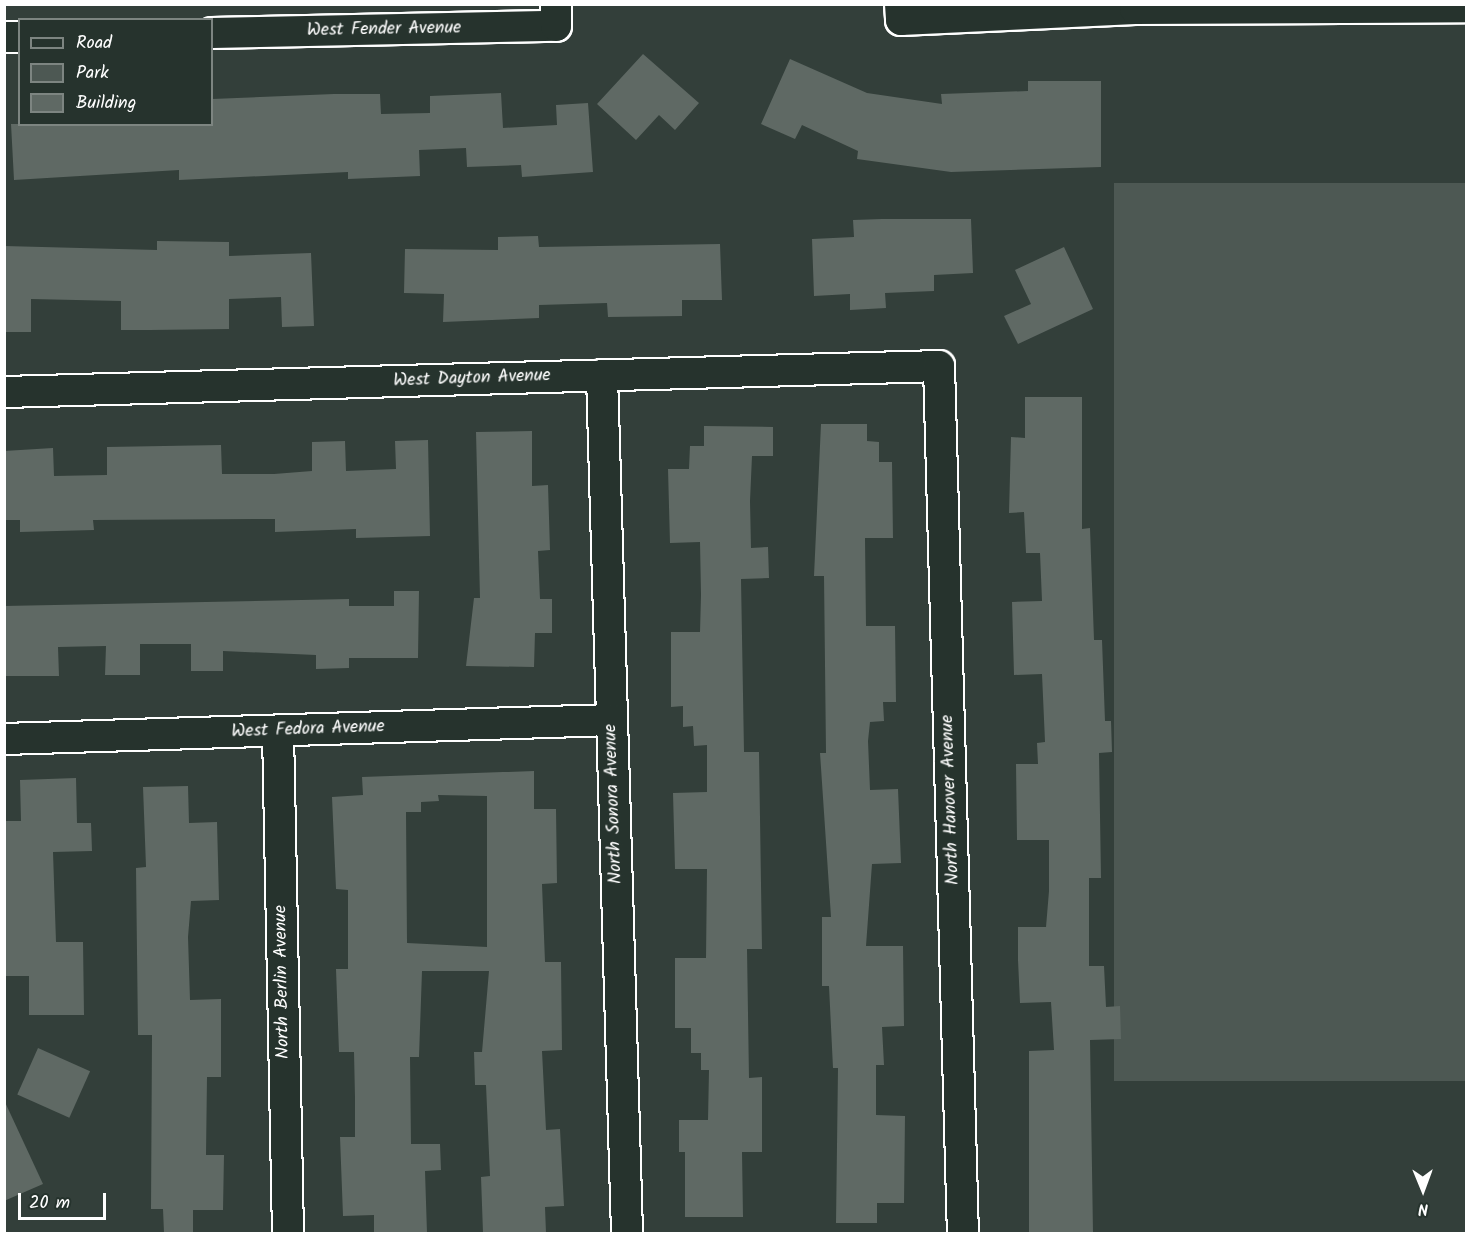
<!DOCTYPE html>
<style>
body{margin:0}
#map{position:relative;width:1471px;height:1238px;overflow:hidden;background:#333f3a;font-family:Kalam,sans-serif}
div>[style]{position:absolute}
.green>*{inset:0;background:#4d5853;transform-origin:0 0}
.building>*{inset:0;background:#5f6964;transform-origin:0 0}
.roads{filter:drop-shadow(2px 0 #fff) drop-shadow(-2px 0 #fff) drop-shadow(0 2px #fff) drop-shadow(0 -2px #fff)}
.minor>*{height:30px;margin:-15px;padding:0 15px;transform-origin:15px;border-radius:15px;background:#26332d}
span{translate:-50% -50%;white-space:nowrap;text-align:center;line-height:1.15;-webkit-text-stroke:4.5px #26332d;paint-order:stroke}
.street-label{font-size:18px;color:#fff}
.frame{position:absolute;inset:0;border:6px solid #fff;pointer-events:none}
.legend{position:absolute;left:18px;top:18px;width:195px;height:108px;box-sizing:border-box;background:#26332d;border:2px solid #7d8581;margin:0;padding:8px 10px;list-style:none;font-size:18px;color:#fff}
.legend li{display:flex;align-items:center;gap:12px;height:30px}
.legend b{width:30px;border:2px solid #7d8581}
.north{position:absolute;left:1393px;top:1160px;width:60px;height:60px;-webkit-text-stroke:4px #26332d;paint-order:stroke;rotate:179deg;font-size:16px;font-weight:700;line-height:24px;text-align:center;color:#fff}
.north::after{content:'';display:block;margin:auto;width:21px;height:27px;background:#fff;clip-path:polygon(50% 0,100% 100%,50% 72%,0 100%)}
.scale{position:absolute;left:18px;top:1193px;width:88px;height:27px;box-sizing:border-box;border:3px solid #fff;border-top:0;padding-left:8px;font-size:18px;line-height:21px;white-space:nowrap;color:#fff;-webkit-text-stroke:4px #26332d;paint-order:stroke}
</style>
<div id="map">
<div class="green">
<i style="left:1466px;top:183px;width:898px;height:352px;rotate:90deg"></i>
</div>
<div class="building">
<i style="clip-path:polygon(643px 54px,699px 103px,675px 130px,659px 115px,636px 140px,597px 104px)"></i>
<i style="clip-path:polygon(790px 59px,867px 93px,942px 104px,941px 94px,1028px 91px,1028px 81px,1101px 81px,1101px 167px,951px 172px,857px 159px,858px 151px,802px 125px,795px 139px,761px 124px)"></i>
<i style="clip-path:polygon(501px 93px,503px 128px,557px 125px,556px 105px,588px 103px,593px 172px,522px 177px,521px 165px,467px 167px,466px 148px,419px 150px,420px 176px,348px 179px,348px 172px,179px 180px,179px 170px,14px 180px,11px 124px,212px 124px,212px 99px,334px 94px,380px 94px,381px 114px,430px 113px,430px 96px)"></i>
<i style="clip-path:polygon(882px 219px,971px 219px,973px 273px,934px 275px,934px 291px,885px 293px,886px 308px,850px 310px,850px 294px,814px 296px,812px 239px,854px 237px,853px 220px)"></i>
<i style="clip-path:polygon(538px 236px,539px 247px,720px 244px,722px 300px,682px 300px,682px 316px,608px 317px,607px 303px,539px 305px,539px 318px,443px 322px,444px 294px,404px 293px,405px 249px,498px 250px,498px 237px)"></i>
<i style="clip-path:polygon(157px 241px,229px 242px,229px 256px,311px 253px,314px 326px,282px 327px,281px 297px,229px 299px,229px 329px,150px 330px,121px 330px,121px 301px,31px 299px,31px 332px,4px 332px,4px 246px,157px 250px)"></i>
<i style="clip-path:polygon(1064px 247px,1093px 309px,1018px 344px,1004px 316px,1031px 304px,1015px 270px)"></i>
<i style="clip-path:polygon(1025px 397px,1082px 397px,1082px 529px,1090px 528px,1094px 640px,1102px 640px,1105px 721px,1111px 721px,1112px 752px,1099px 753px,1101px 878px,1089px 878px,1089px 966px,1104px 966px,1106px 1007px,1120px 1006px,1121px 1039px,1090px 1040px,1093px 1233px,1029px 1233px,1029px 1051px,1054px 1050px,1051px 1002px,1020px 1003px,1018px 960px,1018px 927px,1046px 927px,1049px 891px,1049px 840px,1017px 840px,1016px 764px,1038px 764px,1037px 743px,1045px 742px,1042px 674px,1014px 675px,1012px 602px,1042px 601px,1040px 553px,1026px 553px,1024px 512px,1009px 513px,1011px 437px,1025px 438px)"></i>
<i style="clip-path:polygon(821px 424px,867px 424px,867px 441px,879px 442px,879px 462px,892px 462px,893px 538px,865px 538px,866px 626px,895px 626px,896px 702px,883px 702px,884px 721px,870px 722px,868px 741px,870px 790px,898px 789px,901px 863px,872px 864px,866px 946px,903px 946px,904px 1026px,882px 1027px,884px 1065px,876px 1065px,876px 1115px,905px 1116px,904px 1203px,877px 1203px,877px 1223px,836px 1223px,838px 1068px,833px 1068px,829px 986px,822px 986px,822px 917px,831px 917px,820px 753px,826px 753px,824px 576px,814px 576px)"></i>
<i style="clip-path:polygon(704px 426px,773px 427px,773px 456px,752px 456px,750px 501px,751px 548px,768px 547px,769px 578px,741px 579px,744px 752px,759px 752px,762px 949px,747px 949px,749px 1078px,762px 1077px,762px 1152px,742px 1152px,743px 1217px,685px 1217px,685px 1152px,679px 1152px,679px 1120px,708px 1120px,709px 1070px,701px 1070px,701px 1053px,691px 1053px,691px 1028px,675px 1028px,675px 958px,706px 958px,707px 869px,675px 869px,673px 793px,707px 792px,707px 745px,694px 746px,693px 726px,683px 727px,683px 706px,671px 707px,671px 632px,700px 632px,701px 595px,700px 542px,670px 543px,668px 469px,689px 469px,690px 446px,704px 446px)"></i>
<i style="clip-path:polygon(532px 431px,532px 486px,548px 485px,550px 550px,538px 551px,540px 599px,552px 599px,552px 633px,535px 633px,534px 667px,466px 666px,474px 598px,480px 598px,476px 432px)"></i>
<i style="clip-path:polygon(428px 440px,430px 536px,356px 538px,356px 529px,275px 532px,275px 519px,93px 520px,94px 530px,20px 532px,20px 520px,4px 520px,4px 451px,53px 448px,54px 476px,107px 475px,107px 447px,221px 445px,222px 474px,274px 474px,312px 471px,312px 442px,345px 441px,346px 471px,396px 469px,395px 441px)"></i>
<i style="clip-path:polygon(394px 591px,419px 591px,418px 658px,349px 658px,349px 668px,316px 669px,316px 655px,223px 651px,223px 671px,191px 671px,191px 644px,140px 644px,140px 675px,105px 675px,106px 646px,58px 647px,59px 676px,4px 676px,4px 606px,349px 599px,349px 606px,394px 606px)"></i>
<i style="clip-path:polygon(evenodd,534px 771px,534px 809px,556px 809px,557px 883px,542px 884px,545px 962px,561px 962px,562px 1050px,542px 1051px,546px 1130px,560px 1129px,564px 1206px,545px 1207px,546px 1233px,483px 1233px,481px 1177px,490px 1176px,486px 1085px,475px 1085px,474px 1052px,482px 1052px,489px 971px,422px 971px,419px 1057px,410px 1057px,411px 1144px,440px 1144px,441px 1170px,425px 1171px,427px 1233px,374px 1233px,374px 1215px,343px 1216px,340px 1137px,355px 1137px,355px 1098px,354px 1052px,339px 1052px,336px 969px,348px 969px,348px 890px,336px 889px,332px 797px,363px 795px,362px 777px,534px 771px,438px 795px,487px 796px,487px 947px,407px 943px,406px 812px,421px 812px,421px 802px,439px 801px,438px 795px)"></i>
<i style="clip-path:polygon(76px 778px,77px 823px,91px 823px,92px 851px,53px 852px,56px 942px,83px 942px,84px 1015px,29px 1015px,29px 976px,4px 976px,4px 821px,21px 821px,20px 780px)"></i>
<i style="clip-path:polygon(188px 786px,189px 823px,217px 822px,219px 900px,191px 901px,188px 937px,190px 1000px,221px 999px,221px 1077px,207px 1077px,206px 1155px,224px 1155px,223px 1210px,193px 1210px,193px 1233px,164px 1233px,163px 1209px,151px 1209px,152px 1035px,138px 1035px,136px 868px,146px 867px,143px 787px)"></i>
<i style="left:38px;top:1048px;width:57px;height:51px;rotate:24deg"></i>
<i style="clip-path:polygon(4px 1100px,43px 1184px,4px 1201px)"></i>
</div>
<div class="roads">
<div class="minor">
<i style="left:900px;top:4px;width:16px;rotate:86deg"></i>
<i style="left:901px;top:20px;width:234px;rotate:-2.7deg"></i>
<i style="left:1135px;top:9px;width:331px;rotate:-0.3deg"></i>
<i style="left:212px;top:33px;width:344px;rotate:-1.2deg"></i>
<i style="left:556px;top:26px;width:22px;rotate:-90deg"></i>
<i style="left:4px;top:37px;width:16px"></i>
<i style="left:602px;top:375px;width:859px;rotate:88.33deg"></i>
<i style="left:4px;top:392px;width:935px;rotate:-1.59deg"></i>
<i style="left:939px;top:366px;width:868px;rotate:88.42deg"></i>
<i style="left:278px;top:731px;width:503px;rotate:88.86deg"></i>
<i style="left:4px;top:739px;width:607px;rotate:-1.79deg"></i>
</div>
</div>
<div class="street-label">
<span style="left:384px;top:30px;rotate:-1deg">West Fender Avenue</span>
<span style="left:472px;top:379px;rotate:-2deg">West Dayton Avenue</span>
<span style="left:308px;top:730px;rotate:-2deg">West Fedora Avenue</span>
<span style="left:951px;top:800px;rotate:-92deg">North Hanover Avenue</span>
<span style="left:614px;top:804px;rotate:-92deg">North Sonora Avenue</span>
<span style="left:283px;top:982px;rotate:-91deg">North Berlin Avenue</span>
</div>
<div class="frame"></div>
<ul class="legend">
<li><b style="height:8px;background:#26332d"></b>Road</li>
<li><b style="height:16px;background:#4d5853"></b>Park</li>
<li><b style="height:16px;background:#5f6964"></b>Building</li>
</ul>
<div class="north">N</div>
<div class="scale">20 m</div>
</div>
